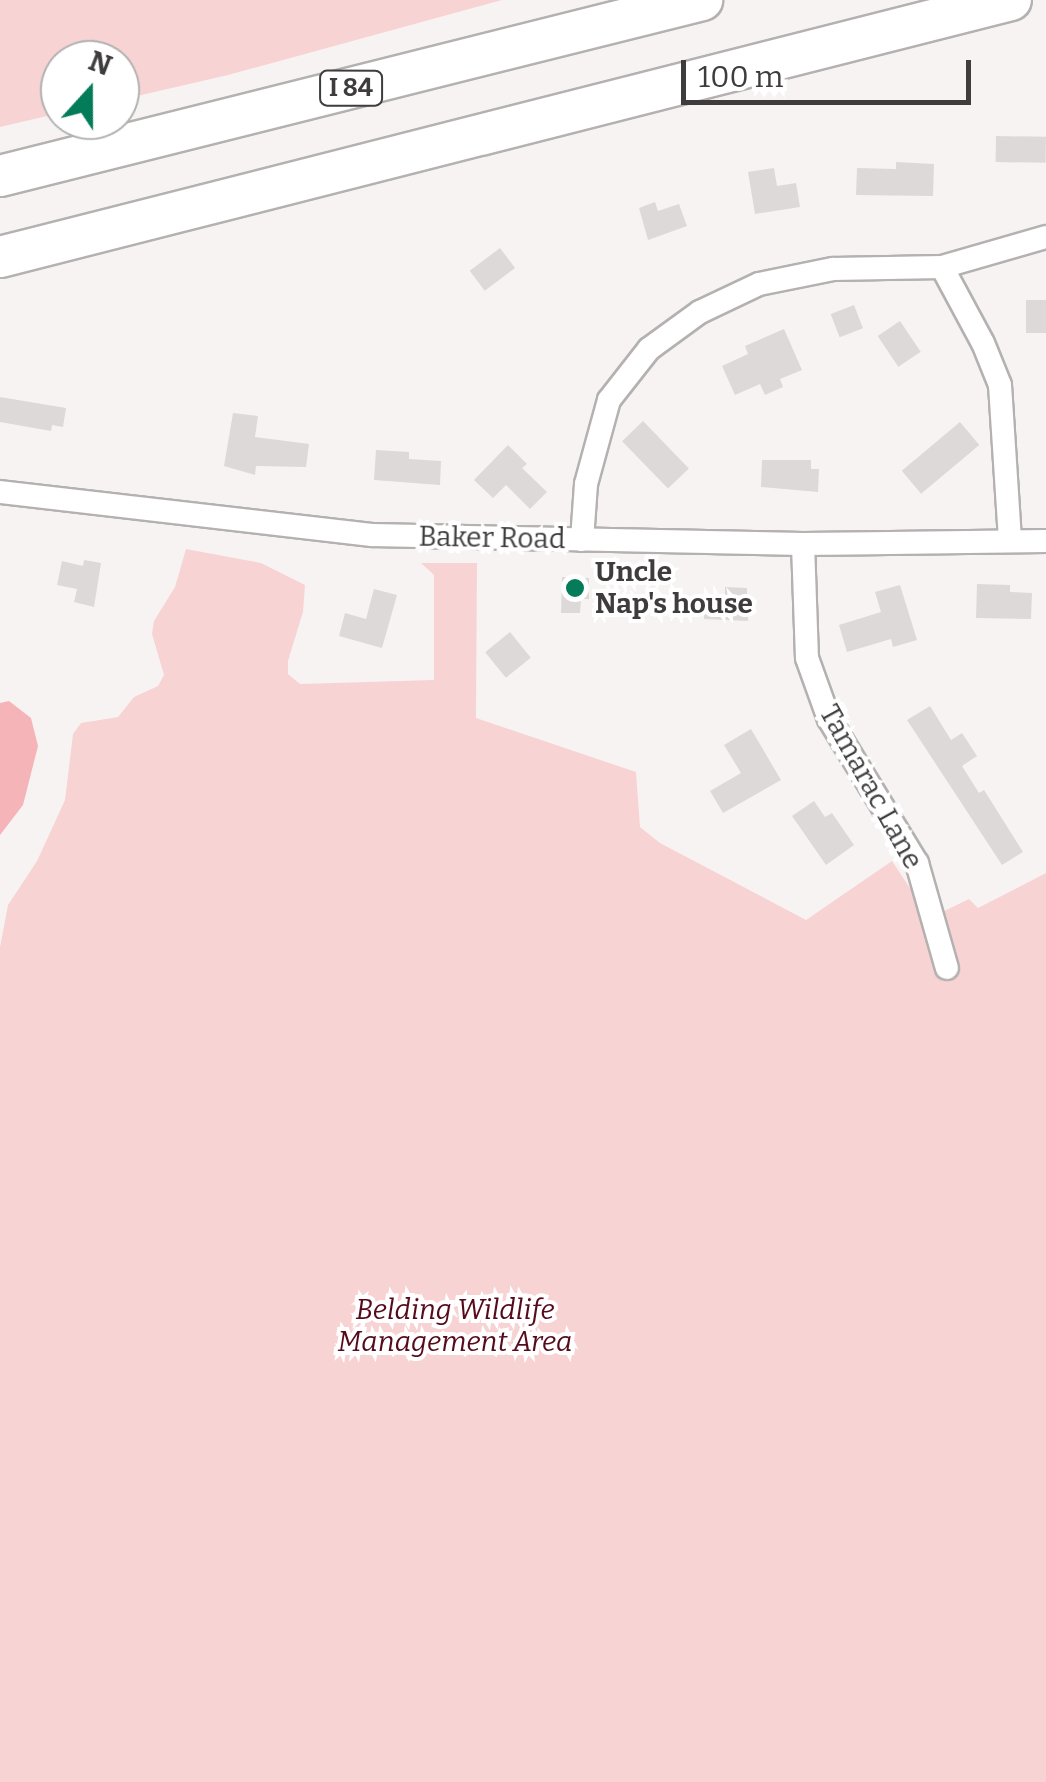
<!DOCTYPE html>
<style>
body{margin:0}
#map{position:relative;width:1046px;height:1782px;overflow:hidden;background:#f8f3f3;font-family:Bitter,serif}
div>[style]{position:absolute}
.green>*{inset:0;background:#f8d3d4}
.water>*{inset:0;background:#f4b4b8}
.building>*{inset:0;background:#ddd9d9;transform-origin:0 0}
.roads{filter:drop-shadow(2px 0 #b5b1b1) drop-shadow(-2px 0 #b5b1b1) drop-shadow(0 2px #b5b1b1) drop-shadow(0 -2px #b5b1b1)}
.street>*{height:22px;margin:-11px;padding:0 11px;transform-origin:11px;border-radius:11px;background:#fff}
.highway>*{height:40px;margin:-20px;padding:0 20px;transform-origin:20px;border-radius:20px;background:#fff}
.dots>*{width:28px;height:28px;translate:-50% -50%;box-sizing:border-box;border:5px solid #fff;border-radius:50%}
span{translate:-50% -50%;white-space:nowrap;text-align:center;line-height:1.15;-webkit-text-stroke:8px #fff;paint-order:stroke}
.shield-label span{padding:2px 8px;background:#fff;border:2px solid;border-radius:8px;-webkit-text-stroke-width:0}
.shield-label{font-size:25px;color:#3e3c3c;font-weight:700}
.street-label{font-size:28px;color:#3e3c3c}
.poi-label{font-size:28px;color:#3e3c3c;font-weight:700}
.left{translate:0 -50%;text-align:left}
.park-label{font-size:28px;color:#550b1b;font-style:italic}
.north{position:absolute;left:40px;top:40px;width:100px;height:100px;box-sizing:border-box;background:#fff;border:2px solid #b2b1b1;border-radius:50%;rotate:21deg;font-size:28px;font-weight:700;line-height:40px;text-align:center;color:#3e3c3c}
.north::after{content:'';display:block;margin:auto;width:35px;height:45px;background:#047c59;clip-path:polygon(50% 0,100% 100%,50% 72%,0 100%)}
.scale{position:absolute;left:681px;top:60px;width:290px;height:45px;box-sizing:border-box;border:5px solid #3e3c3c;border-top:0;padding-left:12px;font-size:30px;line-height:35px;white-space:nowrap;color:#3e3c3c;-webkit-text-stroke:8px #fff;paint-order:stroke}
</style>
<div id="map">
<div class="green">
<i style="clip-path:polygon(0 0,502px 0,228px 75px,120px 100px,120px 60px,60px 60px,60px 113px,0 127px)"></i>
<i style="clip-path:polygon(186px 549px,261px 563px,305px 585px,303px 612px,288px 661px,288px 674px,300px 684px,434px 680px,434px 575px,421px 563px,477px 563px,476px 718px,636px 772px,640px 827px,660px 843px,806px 920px,892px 861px,930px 918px,969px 899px,978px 908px,1046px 873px,1046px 1782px,0 1782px,0 947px,8px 905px,37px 861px,65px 800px,73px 734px,81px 723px,118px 717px,134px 697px,158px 686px,164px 675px,152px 634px,154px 621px,175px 587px)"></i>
</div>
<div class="water">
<i style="clip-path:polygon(9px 701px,31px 718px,38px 746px,23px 805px,0 835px,0 703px)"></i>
</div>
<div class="building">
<i style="left:996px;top:136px;width:50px;height:26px;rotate:1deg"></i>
<i style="clip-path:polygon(896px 162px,934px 164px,933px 196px,856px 195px,857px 168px,896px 169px)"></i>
<i style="clip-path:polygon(774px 168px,777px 186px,796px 183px,800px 207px,755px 214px,748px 172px)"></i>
<i style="clip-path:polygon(655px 202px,658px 211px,679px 204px,687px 226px,648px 240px,639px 208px)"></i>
<i style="left:500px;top:248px;width:25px;height:38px;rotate:53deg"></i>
<i style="left:1026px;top:300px;width:20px;height:33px"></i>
<i style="left:854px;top:305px;width:25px;height:25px;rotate:69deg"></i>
<i style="left:900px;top:321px;width:37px;height:27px;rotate:56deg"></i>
<i style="clip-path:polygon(784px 329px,802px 370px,780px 379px,783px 387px,765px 395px,760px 384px,735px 395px,722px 366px,748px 354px,745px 346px)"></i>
<i style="clip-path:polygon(0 397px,66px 408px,63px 427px,52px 425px,51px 431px,0 422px)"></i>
<i style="clip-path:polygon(233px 413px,258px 416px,255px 437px,309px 444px,306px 467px,256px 466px,255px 475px,224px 466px)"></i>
<i style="left:643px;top:421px;width:66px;height:29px;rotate:46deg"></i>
<i style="left:960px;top:422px;width:30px;height:76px;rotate:50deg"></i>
<i style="clip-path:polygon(508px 445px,527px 464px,522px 468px,547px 492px,530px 509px,506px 485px,493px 498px,474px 480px)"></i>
<i style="clip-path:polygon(376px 450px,409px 452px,409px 459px,441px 461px,440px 485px,374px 480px)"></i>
<i style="clip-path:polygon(762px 460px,811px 460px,811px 469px,819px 469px,818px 492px,761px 487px)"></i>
<i style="clip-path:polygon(84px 560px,101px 563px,94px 607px,74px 602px,77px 589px,57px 585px,62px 561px,83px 566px)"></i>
<i style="clip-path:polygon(562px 577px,589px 578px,589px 599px,581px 599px,580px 613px,561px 613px)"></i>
<i style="clip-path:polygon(977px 584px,1010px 585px,1010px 592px,1032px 593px,1031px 619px,976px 618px)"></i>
<i style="clip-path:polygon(900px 585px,917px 640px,893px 647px,891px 639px,847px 652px,839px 625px,881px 612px,875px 592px)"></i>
<i style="clip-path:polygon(725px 587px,747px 588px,748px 621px,704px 619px,705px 596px,725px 597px)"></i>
<i style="clip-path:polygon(374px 589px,397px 595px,382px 648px,339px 636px,345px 613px,366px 619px)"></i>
<i style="left:510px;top:632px;width:33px;height:32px;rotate:51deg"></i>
<i style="clip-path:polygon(930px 706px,951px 740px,962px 733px,977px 756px,962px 766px,979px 793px,984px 790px,1023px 852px,1002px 865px,907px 720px)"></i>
<i style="clip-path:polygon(751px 729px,781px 780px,723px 813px,710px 791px,741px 773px,724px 745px)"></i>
<i style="clip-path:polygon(814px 801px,825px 817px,832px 813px,854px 845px,826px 865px,792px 816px)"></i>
</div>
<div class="roads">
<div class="street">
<i style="left:942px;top:267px;width:86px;rotate:61.7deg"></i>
<i style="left:983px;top:343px;width:45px;rotate:68deg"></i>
<i style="left:1000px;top:385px;width:155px;rotate:86.3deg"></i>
<i style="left:0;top:492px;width:374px;rotate:6.6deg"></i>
<i style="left:372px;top:535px;width:431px;rotate:1.2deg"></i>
<i style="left:803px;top:544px;width:243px;rotate:-0.7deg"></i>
<i style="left:582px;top:540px;width:56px;rotate:-85.9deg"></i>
<i style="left:586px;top:484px;width:87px;rotate:-74.7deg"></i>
<i style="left:609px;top:400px;width:65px;rotate:-51.9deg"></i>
<i style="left:649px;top:349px;width:63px;rotate:-36deg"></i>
<i style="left:700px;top:312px;width:65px;rotate:-25.4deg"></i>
<i style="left:759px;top:284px;width:76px;rotate:-11.5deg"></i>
<i style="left:833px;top:269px;width:109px;rotate:-1.1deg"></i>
<i style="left:942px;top:267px;width:108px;rotate:-16.1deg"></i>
<i style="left:803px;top:544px;width:114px;rotate:88deg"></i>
<i style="left:807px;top:658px;width:65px;rotate:70.2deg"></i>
<i style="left:829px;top:719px;width:169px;rotate:58.6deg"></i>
<i style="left:917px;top:863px;width:109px;rotate:74.1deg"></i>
</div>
<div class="highway">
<i style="left:0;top:176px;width:724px;rotate:-14.07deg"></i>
<i style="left:0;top:257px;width:1043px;rotate:-14.26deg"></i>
</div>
</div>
<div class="dots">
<i style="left:575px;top:588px;background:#047c59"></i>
</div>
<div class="shield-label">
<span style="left:351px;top:88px">I 84</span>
</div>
<div class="street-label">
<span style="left:492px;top:538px;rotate:1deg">Baker Road</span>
<span style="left:871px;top:787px;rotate:61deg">Tamarac Lane</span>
</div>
<div class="poi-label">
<span class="left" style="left:595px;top:588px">Uncle<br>Nap's house</span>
</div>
<div class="park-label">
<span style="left:455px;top:1326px">Belding Wildlife<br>Management Area</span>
</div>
<div class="north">N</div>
<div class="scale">100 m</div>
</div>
